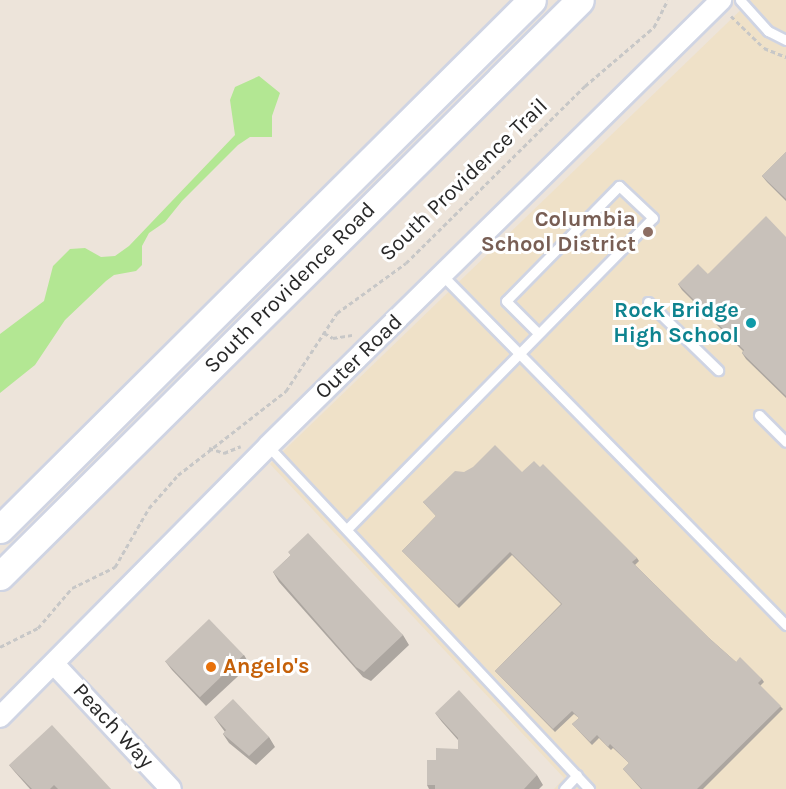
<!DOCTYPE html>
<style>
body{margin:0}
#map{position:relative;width:786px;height:789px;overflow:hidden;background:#ede4da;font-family:Karla,sans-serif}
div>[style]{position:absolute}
.education>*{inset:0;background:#efe1c8}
.green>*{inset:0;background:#b3e793}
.path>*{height:3px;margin-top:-1.5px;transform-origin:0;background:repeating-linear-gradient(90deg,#c7c7c7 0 4.5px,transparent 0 7.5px)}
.roads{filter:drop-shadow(2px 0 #cfd4e3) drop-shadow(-2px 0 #cfd4e3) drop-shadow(0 2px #cfd4e3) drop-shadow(0 -2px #cfd4e3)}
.service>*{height:9px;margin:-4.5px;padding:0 4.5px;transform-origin:4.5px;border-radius:4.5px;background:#fff}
.minor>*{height:20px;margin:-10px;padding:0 10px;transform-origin:10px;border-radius:10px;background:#fff}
.secondary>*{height:27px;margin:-13.5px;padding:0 13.5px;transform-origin:13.5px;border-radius:13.5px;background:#fff}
.wall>*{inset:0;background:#aca6a0}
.building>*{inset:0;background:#c8c1ba;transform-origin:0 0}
.dots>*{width:16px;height:16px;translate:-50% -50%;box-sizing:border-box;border:3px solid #fff;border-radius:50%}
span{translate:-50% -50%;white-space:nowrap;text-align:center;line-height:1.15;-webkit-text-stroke:6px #fff;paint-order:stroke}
.street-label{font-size:22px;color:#292929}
.education-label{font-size:22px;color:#785e54;font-weight:700}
.right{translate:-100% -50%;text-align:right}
.culture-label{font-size:22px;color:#0d838f;font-weight:700}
.food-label{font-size:22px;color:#c56008;font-weight:700}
.left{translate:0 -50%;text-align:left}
</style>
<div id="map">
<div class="education">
<i style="clip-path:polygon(751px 0,786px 0,786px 789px,554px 789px,564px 778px,270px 464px)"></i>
</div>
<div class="green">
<i style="clip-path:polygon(259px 76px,280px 93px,272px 116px,272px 137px,250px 137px,238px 145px,182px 201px,165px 222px,149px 233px,142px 246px,142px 265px,136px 271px,114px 275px,106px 281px,65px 320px,35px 365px,0 393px,0 334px,44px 301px,53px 266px,70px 249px,85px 248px,101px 257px,115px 256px,129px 246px,235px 135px,230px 100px,235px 87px)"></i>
</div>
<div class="path">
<i style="left:731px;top:16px;width:46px;rotate:44.1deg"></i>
<i style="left:764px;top:48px;width:24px;rotate:22deg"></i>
<i style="left:324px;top:333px;width:10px;rotate:29deg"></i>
<i style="left:333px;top:338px;width:20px;rotate:-9deg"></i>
<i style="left:209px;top:448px;width:16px;rotate:18deg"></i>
<i style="left:224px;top:453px;width:18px;rotate:-22deg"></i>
<i style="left:0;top:647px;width:42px;rotate:-26.6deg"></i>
<i style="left:38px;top:628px;width:52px;rotate:-49.6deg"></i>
<i style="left:72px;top:588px;width:48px;rotate:-26deg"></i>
<i style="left:115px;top:567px;width:68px;rotate:-60deg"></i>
<i style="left:149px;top:508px;width:44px;rotate:-48.7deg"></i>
<i style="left:178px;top:475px;width:137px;rotate:-37.9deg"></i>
<i style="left:286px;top:391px;width:93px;rotate:-56.8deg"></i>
<i style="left:337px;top:313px;width:85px;rotate:-35.9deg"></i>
<i style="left:406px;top:263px;width:252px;rotate:-44.7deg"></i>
<i style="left:585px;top:86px;width:91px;rotate:-40.5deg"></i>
<i style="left:654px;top:27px;width:30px;rotate:-63deg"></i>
</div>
<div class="roads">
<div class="service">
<i style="left:740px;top:0;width:42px;rotate:47.9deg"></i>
<i style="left:768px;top:31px;width:20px;rotate:27deg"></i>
<i style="left:442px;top:275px;width:491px;rotate:45.5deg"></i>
<i style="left:648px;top:302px;width:98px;rotate:44.2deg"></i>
<i style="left:759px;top:415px;width:38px;rotate:45deg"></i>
<i style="left:268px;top:446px;width:470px;rotate:46.9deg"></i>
<i style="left:347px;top:529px;width:436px;rotate:-45.5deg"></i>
<i style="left:653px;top:218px;width:47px;rotate:-136.7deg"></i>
<i style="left:619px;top:186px;width:161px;rotate:134.5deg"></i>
<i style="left:506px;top:301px;width:45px;rotate:45deg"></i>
<i style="left:564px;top:789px;width:19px;rotate:-47deg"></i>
</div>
<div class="minor">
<i style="left:54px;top:664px;width:171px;rotate:46.9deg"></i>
<i style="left:0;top:717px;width:381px;rotate:-45.3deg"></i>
<i style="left:268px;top:446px;width:636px;rotate:-44.55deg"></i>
</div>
<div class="secondary">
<i style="left:0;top:529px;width:750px;rotate:-44.84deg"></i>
<i style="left:0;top:576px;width:817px;rotate:-44.8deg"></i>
</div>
</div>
<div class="wall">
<i style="clip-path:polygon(786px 152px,786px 201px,767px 182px,762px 176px)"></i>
<i style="clip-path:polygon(786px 237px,786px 398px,746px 359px,742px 353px,743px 351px,682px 290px,678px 284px,708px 274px)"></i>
<i style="clip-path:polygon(464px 472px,522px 472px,637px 558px,639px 561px,635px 565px,709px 638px,736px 662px,762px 679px,764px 682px,760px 686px,783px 709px,703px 789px,641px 789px,623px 769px,629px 763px,613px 748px,611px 750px,599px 738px,592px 745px,575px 727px,572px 724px,579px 718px,574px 714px,555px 732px,495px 671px,561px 604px,512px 555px,459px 608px,402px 551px,436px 516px,423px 502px)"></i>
<i style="clip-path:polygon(288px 552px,403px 635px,409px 645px,371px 681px,363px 677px,279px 582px,273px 572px,291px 555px)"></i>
<i style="clip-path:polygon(244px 655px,250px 665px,206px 706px,172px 670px,165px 661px)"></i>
<i style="clip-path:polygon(435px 713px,537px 775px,543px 785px,539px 789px,429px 789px,427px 785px,436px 760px,458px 749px,458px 740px,442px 722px)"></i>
<i style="clip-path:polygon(214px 717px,269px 737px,275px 747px,256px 765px,229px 743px,223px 734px,225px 732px)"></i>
<i style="clip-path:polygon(9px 765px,111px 789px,30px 789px,14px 771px)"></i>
</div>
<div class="building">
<i style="clip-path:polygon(786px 152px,786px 199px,762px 176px)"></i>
<i style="clip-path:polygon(766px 216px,786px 237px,786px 396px,742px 353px,744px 350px,678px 284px,698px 264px,708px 274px)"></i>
<i style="clip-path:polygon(495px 445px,522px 472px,534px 461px,540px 467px,543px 464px,637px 558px,632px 562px,709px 638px,736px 662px,740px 657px,762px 679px,758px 683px,781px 706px,697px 789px,642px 789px,623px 769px,629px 763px,610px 744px,608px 747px,597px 735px,590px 742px,572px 724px,579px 718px,572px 711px,553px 729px,495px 671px,562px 604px,510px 552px,457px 605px,402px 551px,436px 516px,423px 502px,455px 471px,464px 472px,473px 467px)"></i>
<i style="clip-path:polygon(308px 533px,403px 635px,364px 672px,356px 667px,273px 572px,291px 555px,288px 552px)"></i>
<i style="left:209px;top:619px;width:50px;height:61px;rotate:46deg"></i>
<i style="clip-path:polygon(459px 690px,537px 775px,524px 789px,435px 789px,435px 785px,427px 785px,427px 760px,436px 760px,436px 748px,458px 749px,458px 738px,435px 713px)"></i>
<i style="clip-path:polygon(233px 699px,269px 737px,249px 756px,223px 734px,226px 730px,214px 717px)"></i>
<i style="clip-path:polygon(52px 725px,111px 789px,58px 789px,54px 785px,50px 789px,32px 789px,9px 765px)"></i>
</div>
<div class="dots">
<i style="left:648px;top:232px;background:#8d6e63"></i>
<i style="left:751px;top:323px;background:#0f9aa8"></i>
<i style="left:211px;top:667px;background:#e8710a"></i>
</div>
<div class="street-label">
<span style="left:464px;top:180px;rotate:-44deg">South Providence Trail</span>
<span style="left:290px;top:288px;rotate:-45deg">South Providence Road</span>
<span style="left:359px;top:357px;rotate:-44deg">Outer Road</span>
<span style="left:113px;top:726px;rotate:47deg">Peach Way</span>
</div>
<div class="education-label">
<span class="right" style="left:636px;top:232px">Columbia<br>School District</span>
</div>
<div class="culture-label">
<span class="right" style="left:739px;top:323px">Rock Bridge<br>High School</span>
</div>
<div class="food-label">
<span class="left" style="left:223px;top:667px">Angelo's</span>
</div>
</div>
